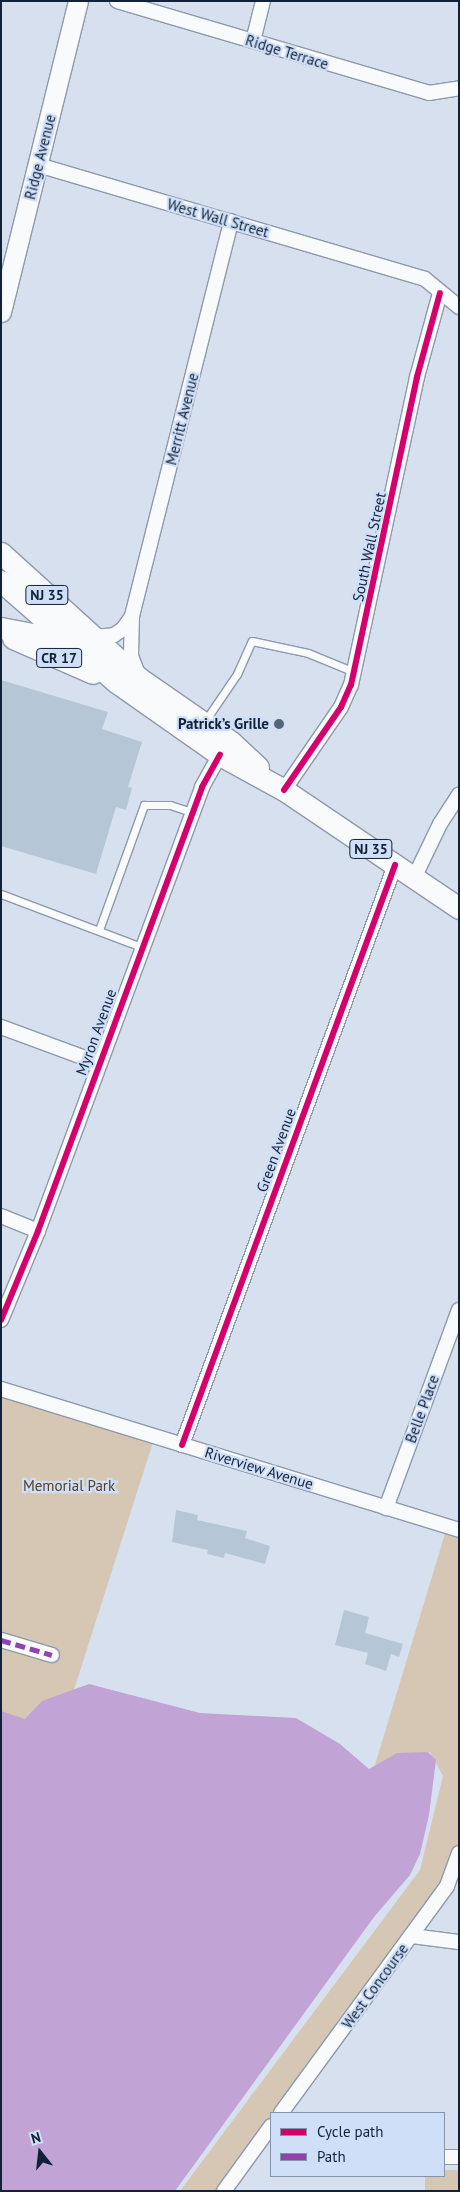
<!DOCTYPE html>
<meta charset="utf-8">
<style>
body{margin:0}
#map{position:relative;width:460px;height:2192px;overflow:hidden;background:#d7e0ee;font-family:"PT Sans",sans-serif}
div>[style]{position:absolute}
.green>*{inset:0;background:#d5c7b4}
.water>*{inset:0;background:#c2a3d6}
.building>*{inset:0;background:#b5c7d6}
.roads{filter:drop-shadow(1px 0 #8e99a9) drop-shadow(-1px 0 #8e99a9) drop-shadow(0 1px #8e99a9) drop-shadow(0 -1px #8e99a9)}
.lane>*{height:7px;margin:-3.5px;padding:0 3.5px;transform-origin:3.5px;border-radius:3.5px;background:#f9fafc}
.street>*{height:14px;margin:-7px;padding:0 7px;transform-origin:7px;border-radius:7px;background:#f9fafc}
.secondary>*{height:19px;margin:-9.5px;padding:0 9.5px;transform-origin:9.5px;border-radius:9.5px;background:#f9fafc}
.primary>*{height:21px;margin:-10.5px;padding:0 10.5px;transform-origin:10.5px;border-radius:10.5px;background:#f9fafc}
.quiet>*{height:5px;margin-top:-2.5px;transform-origin:0;background:repeating-linear-gradient(90deg,#8e44ad 0 10px,transparent 0 15px)}
.cycleway>*{height:6px;margin:-3px;padding:0 3px;transform-origin:3px;border-radius:3px;background:#d6006c}
.dots>*{width:14px;height:14px;translate:-50% -50%;box-sizing:border-box;border:2px solid #cedff7;border-radius:50%}
span{translate:-50% -50%;white-space:nowrap;text-align:center;line-height:1.15;-webkit-text-stroke:4.5px #cedff7;paint-order:stroke}
.shield-label span{padding:1px 4px;background:#cedff7;border:1px solid;border-radius:4px;-webkit-text-stroke-width:0}
.shield-label{font-size:14px;color:#112137;font-weight:700}
.street-label{font-size:15px;color:#112137}
.poi-label{font-size:15px;color:#112137;font-weight:700}
.right{translate:-100% -50%;text-align:right}
.park-label{font-size:15px;color:#554020}
.frame{position:absolute;inset:0;border:2px solid #112137;pointer-events:none}
.legend{position:absolute;left:270px;top:2112px;width:175px;height:65px;box-sizing:border-box;background:#cedff7;border:1px solid #8293aa;margin:0;padding:6px 9px;list-style:none;font-size:15px;color:#112137}
.legend li{display:flex;align-items:center;gap:10px;height:25px}
.legend b{width:25px;border:1px solid #8293aa}
.north{position:absolute;left:15px;top:2127px;width:50px;height:50px;-webkit-text-stroke:4px #cedff7;paint-order:stroke;rotate:344deg;font-size:14px;font-weight:700;line-height:20px;text-align:center;color:#112137}
.north::after{content:'';display:block;margin:auto;width:18px;height:22px;background:#112137;clip-path:polygon(50% 0,100% 100%,50% 72%,0 100%)}
</style>
<div id="map">
<div class="green">
<i style="clip-path:polygon(1px 1394px,154px 1439px,72px 1696px,25px 1734px,1px 1726px)"></i>
<i style="clip-path:polygon(447px 1527px,459px 1531px,459px 1874px,289px 2113px,271px 2113px,271px 2138px,233px 2191px,180px 2191px,420px 1870px,443px 1776px,430px 1752px,397px 1757px,371px 1778px)"></i>
<i style="clip-path:polygon(444px 2170px,459px 2170px,459px 2191px,425px 2191px,425px 2176px,444px 2176px)"></i>
</div>
<div class="water">
<i style="clip-path:polygon(89px 1684px,200px 1713px,296px 1718px,340px 1744px,369px 1769px,397px 1753px,428px 1752px,436px 1760px,429px 1815px,420px 1854px,410px 1875px,374px 1917px,175px 2191px,1px 2191px,1px 1711px,25px 1719px,42px 1701px)"></i>
</div>
<div class="building">
<i style="clip-path:polygon(1px 680px,108px 712px,102px 729px,142px 742px,128px 787px,132px 788px,126px 810px,116px 807px,96px 874px,1px 846px)"></i>
<i style="clip-path:polygon(176px 1510px,198px 1515px,197px 1520px,247px 1531px,245px 1538px,270px 1546px,265px 1564px,225px 1553px,224px 1558px,207px 1554px,208px 1550px,172px 1542px)"></i>
<i style="clip-path:polygon(344px 1610px,369px 1617px,365px 1633px,403px 1644px,399px 1657px,391px 1654px,386px 1671px,365px 1664px,368px 1653px,335px 1645px)"></i>
</div>
<div class="roads">
<div class="lane">
<i style="left:205px;top:721px;width:57px;rotate:-55.8deg"></i>
<i style="left:237px;top:674px;width:36px;rotate:-66deg"></i>
<i style="left:252px;top:641px;width:57px;rotate:12.1deg"></i>
<i style="left:308px;top:653px;width:50px;rotate:22.4deg"></i>
<i style="left:1px;top:894px;width:150px;rotate:20.7deg"></i>
<i style="left:99px;top:930px;width:133px;rotate:-70.2deg"></i>
<i style="left:144px;top:805px;width:26px"></i>
<i style="left:170px;top:805px;width:23px;rotate:18deg"></i>
</div>
<div class="street">
<i style="left:117px;top:1px;width:325px;rotate:16.4deg"></i>
<i style="left:429px;top:93px;width:30px;rotate:-9deg"></i>
<i style="left:253px;top:41px;width:41px;rotate:-76deg"></i>
<i style="left:38px;top:165px;width:403px;rotate:16.4deg"></i>
<i style="left:425px;top:279px;width:44px;rotate:39.5deg"></i>
<i style="left:93px;top:637px;width:21px;rotate:-5deg"></i>
<i style="left:114px;top:635px;width:11px;rotate:-34deg"></i>
<i style="left:123px;top:629px;width:16px;rotate:-55deg"></i>
<i style="left:138px;top:674px;width:19px;rotate:-111deg"></i>
<i style="left:131px;top:656px;width:40px;rotate:-88.6deg"></i>
<i style="left:132px;top:616px;width:407px;rotate:-75.9deg"></i>
<i style="left:284px;top:790px;width:101px;rotate:-55.5deg"></i>
<i style="left:341px;top:707px;width:24px;rotate:-66deg"></i>
<i style="left:351px;top:685px;width:315px;rotate:-77.9deg"></i>
<i style="left:417px;top:377px;width:87px;rotate:-74.7deg"></i>
<i style="left:414px;top:878px;width:60px;rotate:-64.3deg"></i>
<i style="left:440px;top:824px;width:35px;rotate:-57deg"></i>
<i style="left:1px;top:1027px;width:104px;rotate:20.2deg"></i>
<i style="left:1px;top:1216px;width:40px;rotate:22deg"></i>
<i style="left:1px;top:1320px;width:96px;rotate:-67.4deg"></i>
<i style="left:38px;top:1231px;width:473px;rotate:-69.7deg"></i>
<i style="left:202px;top:787px;width:37px;rotate:-61deg"></i>
<i style="left:1px;top:1389px;width:479px;rotate:17.1deg"></i>
<i style="left:182px;top:1445px;width:618px;rotate:-69.83deg"></i>
<i style="left:386px;top:1508px;width:211px;rotate:-69.8deg"></i>
<i style="left:1px;top:1640px;width:53px;rotate:16.4deg"></i>
<i style="left:412px;top:1936px;width:47px;rotate:7.3deg"></i>
<i style="left:281px;top:2113px;width:281px;rotate:-53.8deg"></i>
<i style="left:447px;top:1886px;width:35px;rotate:-70deg"></i>
<i style="left:444px;top:2157px;width:15px"></i>
<i style="left:224px;top:2191px;width:80px;rotate:-54.1deg"></i>
</div>
<div class="secondary">
<i style="left:1px;top:312px;width:320px;rotate:-76.1deg"></i>
</div>
<div class="primary">
<i style="left:1px;top:553px;width:186px;rotate:42.2deg"></i>
<i style="left:139px;top:678px;width:112px;rotate:34.8deg"></i>
<i style="left:231px;top:742px;width:37px;rotate:43deg"></i>
<i style="left:1px;top:581px;width:153px;rotate:41.3deg"></i>
<i style="left:116px;top:682px;width:127px;rotate:35.1deg"></i>
<i style="left:220px;top:755px;width:73px;rotate:28.7deg"></i>
<i style="left:284px;top:790px;width:211px;rotate:34deg"></i>
<i style="left:1px;top:628px;width:64px;rotate:10.8deg"></i>
<i style="left:13px;top:638px;width:87px;rotate:23.6deg"></i>
</div>
</div>
<div class="quiet">
<i style="left:1px;top:1640px;width:53px;rotate:16.4deg"></i>
</div>
<div class="cycleway">
<i style="left:284px;top:790px;width:101px;rotate:-55.5deg"></i>
<i style="left:341px;top:707px;width:24px;rotate:-66deg"></i>
<i style="left:351px;top:685px;width:315px;rotate:-77.9deg"></i>
<i style="left:417px;top:377px;width:87px;rotate:-74.7deg"></i>
<i style="left:1px;top:1320px;width:96px;rotate:-67.4deg"></i>
<i style="left:38px;top:1231px;width:473px;rotate:-69.7deg"></i>
<i style="left:202px;top:787px;width:37px;rotate:-61deg"></i>
<i style="left:182px;top:1445px;width:618px;rotate:-69.83deg"></i>
</div>
<div class="dots">
<i style="left:279px;top:724px;background:#566477"></i>
</div>
<div class="shield-label">
<span style="left:47px;top:595px">NJ 35</span>
<span style="left:59px;top:658px">CR 17</span>
<span style="left:371px;top:849px">NJ 35</span>
</div>
<div class="street-label">
<span style="left:287px;top:52px;rotate:17deg">Ridge Terrace</span>
<span style="left:40px;top:157px;rotate:-76deg">Ridge Avenue</span>
<span style="left:218px;top:218px;rotate:16deg">West Wall Street</span>
<span style="left:182px;top:419px;rotate:-76deg">Merritt Avenue</span>
<span style="left:369px;top:547px;rotate:-78deg">South Wall Street</span>
<span style="left:96px;top:1032px;rotate:-70deg">Myron Avenue</span>
<span style="left:276px;top:1150px;rotate:-70deg">Green Avenue</span>
<span style="left:422px;top:1409px;rotate:-70deg">Belle Place</span>
<span style="left:259px;top:1468px;rotate:17deg">Riverview Avenue</span>
<span style="left:375px;top:1986px;rotate:-54deg">West Concourse</span>
</div>
<div class="poi-label">
<span class="right" style="left:269px;top:724px">Patrick’s Grille</span>
</div>
<div class="park-label">
<span style="left:69px;top:1486px">Memorial Park</span>
</div>
<div class="frame"></div>
<ul class="legend">
<li><b style="height:6px;background:#d6006c"></b>Cycle path</li>
<li><b style="height:6px;background:#8e44ad"></b>Path</li>
</ul>
<div class="north">N</div>
</div>
